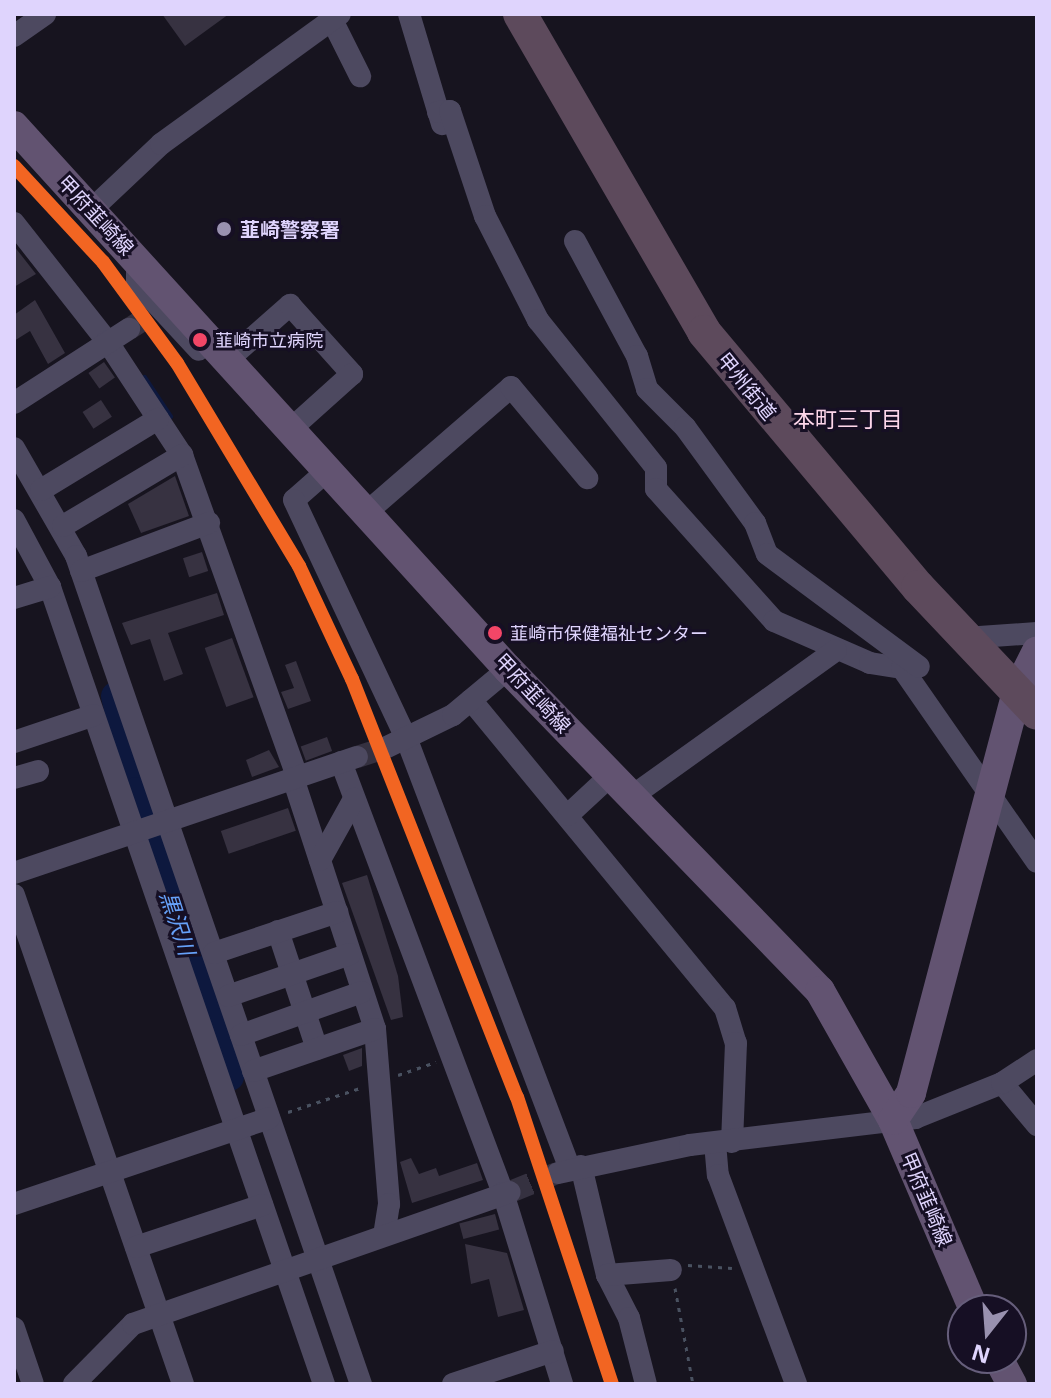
<!DOCTYPE html>
<meta charset="utf-8">
<style>
body{margin:0}
#map{position:relative;width:1051px;height:1398px;overflow:hidden;background:#17141f;font-family:"Open Sans","Noto Sans JP",sans-serif}
div>[style]{position:absolute}
.stream>*{height:5px;margin:-2.5px;padding:0 2.5px;transform-origin:2.5px;border-radius:2.5px;background:#0d183e}
.river>*{height:28px;margin:-14px;padding:0 14px;transform-origin:14px;border-radius:14px;background:#0d183e}
.building>*{inset:0;background:#373241;transform-origin:0 0}
.minor-tunnel>*{height:22px;margin-top:-11px;transform-origin:0;background:repeating-linear-gradient(90deg,#353140 0 22px,transparent 0 33px)}
.path>*{height:3px;margin-top:-1.5px;transform-origin:0;background:repeating-linear-gradient(90deg,#495160 0 4px,transparent 0 10px)}
.minor>*{height:22px;margin:-11px;padding:0 11px;transform-origin:11px;border-radius:11px;background:#4d4960}
.major>*{height:30px;margin:-15px;padding:0 15px;transform-origin:15px;border-radius:15px;background:#625371}
.highway>*{height:34px;margin:-17px;padding:0 17px;transform-origin:17px;border-radius:17px;background:#5d4a5c}
.rail-1>*{height:14px;margin:-7px;padding:0 7px;transform-origin:7px;border-radius:7px;background:#f26522}
.dots>*{width:22px;height:22px;translate:-50% -50%;box-sizing:border-box;border:4px solid #160f24;border-radius:50%}
span{translate:-50% -50%;white-space:nowrap;text-align:center;line-height:1.15;-webkit-text-stroke:6px #160f24;paint-order:stroke}
.bus-label{font-size:18px;color:#dfd4fd}
.left{translate:0 -50%;text-align:left}
.street-label{font-size:20px;color:#dfd4fd}
.poi-label{font-size:20px;color:#dfd4fd;font-weight:700}
.neighbourhood-label{font-size:22px;color:#fdd6ea}
.water-label{font-size:22px;color:#66a1f9;font-style:italic}
.frame{position:absolute;inset:0;border:16px solid #dfd4fd;pointer-events:none}
.north{position:absolute;left:947px;top:1294px;width:80px;height:80px;box-sizing:border-box;background:#160f24;border:2px solid #665e7b;border-radius:50%;rotate:197deg;font-size:22px;font-weight:700;line-height:32px;text-align:center;color:#dfd4fd}
.north::after{content:'';display:block;margin:auto;width:28px;height:36px;background:#9991af;clip-path:polygon(50% 0,100% 100%,50% 72%,0 100%)}
</style>
<div id="map">
<div class="stream">
<i style="left:144px;top:377px;width:47px;rotate:56.3deg"></i>
</div>
<div class="river">
<i style="left:115px;top:696px;width:97px;rotate:77.5deg"></i>
<i style="left:136px;top:791px;width:301px;rotate:71.8deg"></i>
</div>
<div class="building">
<i style="clip-path:polygon(162px 14px,229px 14px,185px 46px)"></i>
<i style="clip-path:polygon(14px 246px,36px 274px,14px 287px)"></i>
<i style="clip-path:polygon(35px 300px,65px 353px,48px 364px,30px 331px,14px 341px,14px 315px)"></i>
<i style="left:104px;top:362px;width:19px;height:19px;rotate:55deg"></i>
<i style="left:101px;top:400px;width:20px;height:22px;rotate:57deg"></i>
<i style="clip-path:polygon(175px 476px,189px 516px,141px 533px,128px 504px)"></i>
<i style="left:202px;top:552px;width:20px;height:20px;rotate:72deg"></i>
<i style="clip-path:polygon(217px 593px,224px 615px,168px 633px,183px 674px,164px 681px,150px 639px,131px 645px,122px 623px)"></i>
<i style="left:232px;top:638px;width:63px;height:29px;rotate:70deg"></i>
<i style="clip-path:polygon(296px 661px,311px 701px,288px 709px,281px 692px,294px 688px,285px 665px)"></i>
<i style="left:327px;top:737px;width:15px;height:28px;rotate:70deg"></i>
<i style="clip-path:polygon(269px 750px,279px 767px,252px 777px,246px 760px)"></i>
<i style="left:288px;top:808px;width:24px;height:71px;rotate:71deg"></i>
<i style="clip-path:polygon(367px 875px,398px 976px,403px 1017px,391px 1020px,342px 883px)"></i>
<i style="clip-path:polygon(362px 1048px,362px 1066px,349px 1071px,343px 1055px)"></i>
<i style="clip-path:polygon(411px 1158px,419px 1174px,436px 1168px,439px 1176px,477px 1163px,483px 1180px,412px 1203px,400px 1162px)"></i>
<i style="left:495px;top:1214px;width:16px;height:37px;rotate:75deg"></i>
<i style="clip-path:polygon(465px 1244px,507px 1253px,524px 1310px,498px 1317px,489px 1279px,471px 1284px)"></i>
</div>
<div class="minor-tunnel">
<i style="left:129px;top:329px;width:27px;rotate:-33deg"></i>
<i style="left:357px;top:757px;width:32px;rotate:-18deg"></i>
<i style="left:510px;top:1192px;width:51px;rotate:-22deg"></i>
</div>
<div class="path">
<i style="left:398px;top:1075px;width:40px;rotate:-18.9deg"></i>
<i style="left:288px;top:1112px;width:76px;rotate:-18.4deg"></i>
<i style="left:688px;top:1265px;width:44px;rotate:3.9deg"></i>
<i style="left:675px;top:1288px;width:98px;rotate:79.4deg"></i>
</div>
<div class="minor">
<i style="left:409px;top:14px;width:115px;rotate:73.3deg"></i>
<i style="left:332px;top:20px;width:63px;rotate:63.4deg"></i>
<i style="left:14px;top:36px;width:38px;rotate:-35deg"></i>
<i style="left:438px;top:112px;width:12px;rotate:-5deg"></i>
<i style="left:450px;top:111px;width:111px;rotate:71.6deg"></i>
<i style="left:485px;top:216px;width:117px;rotate:63deg"></i>
<i style="left:538px;top:320px;width:189px;rotate:51.4deg"></i>
<i style="left:656px;top:468px;width:21px;rotate:90deg"></i>
<i style="left:656px;top:489px;width:177px;rotate:48.2deg"></i>
<i style="left:774px;top:621px;width:105px;rotate:23.6deg"></i>
<i style="left:870px;top:663px;width:32px;rotate:9deg"></i>
<i style="left:902px;top:668px;width:236px;rotate:55.2deg"></i>
<i style="left:90px;top:211px;width:98px;rotate:-43.3deg"></i>
<i style="left:161px;top:144px;width:221px;rotate:-36deg"></i>
<i style="left:14px;top:223px;width:150px;rotate:51.8deg"></i>
<i style="left:107px;top:341px;width:136px;rotate:56.7deg"></i>
<i style="left:182px;top:455px;width:342px;rotate:70.3deg"></i>
<i style="left:575px;top:241px;width:131px;rotate:61.7deg"></i>
<i style="left:637px;top:356px;width:34px;rotate:73deg"></i>
<i style="left:647px;top:389px;width:54px;rotate:45deg"></i>
<i style="left:685px;top:427px;width:119px;rotate:53.9deg"></i>
<i style="left:755px;top:523px;width:33px;rotate:69deg"></i>
<i style="left:767px;top:554px;width:189px;rotate:36.6deg"></i>
<i style="left:137px;top:261px;width:22px;rotate:90deg"></i>
<i style="left:137px;top:283px;width:91px;rotate:47.2deg"></i>
<i style="left:231px;top:357px;width:79px;rotate:-41.4deg"></i>
<i style="left:290px;top:305px;width:93px;rotate:48.1deg"></i>
<i style="left:352px;top:374px;width:81px;rotate:138deg"></i>
<i style="left:14px;top:403px;width:137px;rotate:-32.8deg"></i>
<i style="left:14px;top:448px;width:125px;rotate:60.1deg"></i>
<i style="left:76px;top:556px;width:876px;rotate:71.01deg"></i>
<i style="left:328px;top:470px;width:45px;rotate:138.6deg"></i>
<i style="left:294px;top:500px;width:265px;rotate:64.8deg"></i>
<i style="left:407px;top:740px;width:459px;rotate:69.2deg"></i>
<i style="left:41px;top:490px;width:137px;rotate:-31.3deg"></i>
<i style="left:368px;top:511px;width:189px;rotate:-40.9deg"></i>
<i style="left:511px;top:387px;width:119px;rotate:50.1deg"></i>
<i style="left:14px;top:520px;width:76px;rotate:61.8deg"></i>
<i style="left:50px;top:587px;width:843px;rotate:71.03deg"></i>
<i style="left:63px;top:526px;width:139px;rotate:-30.8deg"></i>
<i style="left:81px;top:571px;width:137px;rotate:-20.6deg"></i>
<i style="left:14px;top:598px;width:38px;rotate:-17deg"></i>
<i style="left:965px;top:638px;width:72px;rotate:-4deg"></i>
<i style="left:471px;top:700px;width:399px;rotate:50.5deg"></i>
<i style="left:725px;top:1008px;width:37px;rotate:73deg"></i>
<i style="left:736px;top:1043px;width:99px;rotate:92.3deg"></i>
<i style="left:14px;top:742px;width:84px;rotate:-18.6deg"></i>
<i style="left:387px;top:747px;width:73px;rotate:-25.9deg"></i>
<i style="left:453px;top:715px;width:72px;rotate:-39.9deg"></i>
<i style="left:341px;top:762px;width:460px;rotate:69.4deg"></i>
<i style="left:503px;top:1193px;width:200px;rotate:72.8deg"></i>
<i style="left:14px;top:778px;width:25px;rotate:-16deg"></i>
<i style="left:293px;top:778px;width:264px;rotate:71.9deg"></i>
<i style="left:375px;top:1029px;width:176px;rotate:85.4deg"></i>
<i style="left:389px;top:1204px;width:31px;rotate:99deg"></i>
<i style="left:631px;top:797px;width:252px;rotate:-35.6deg"></i>
<i style="left:568px;top:815px;width:59px;rotate:-42.9deg"></i>
<i style="left:320px;top:860px;width:70px;rotate:-60.9deg"></i>
<i style="left:14px;top:873px;width:362px;rotate:-18.7deg"></i>
<i style="left:14px;top:895px;width:517px;rotate:70.93deg"></i>
<i style="left:278px;top:931px;width:124px;rotate:71.7deg"></i>
<i style="left:214px;top:953px;width:130px;rotate:-18.4deg"></i>
<i style="left:228px;top:996px;width:129px;rotate:-19deg"></i>
<i style="left:241px;top:1035px;width:128px;rotate:-19.6deg"></i>
<i style="left:253px;top:1071px;width:129px;rotate:-19deg"></i>
<i style="left:1002px;top:1083px;width:55px;rotate:50.2deg"></i>
<i style="left:715px;top:1143px;width:32px;rotate:85deg"></i>
<i style="left:718px;top:1175px;width:223px;rotate:69.5deg"></i>
<i style="left:581px;top:1166px;width:112px;rotate:76.6deg"></i>
<i style="left:607px;top:1275px;width:48px;rotate:62.9deg"></i>
<i style="left:629px;top:1318px;width:68px;rotate:75.6deg"></i>
<i style="left:558px;top:1173px;width:135px;rotate:-12deg"></i>
<i style="left:690px;top:1145px;width:227px;rotate:-6.8deg"></i>
<i style="left:915px;top:1118px;width:94px;rotate:-21.9deg"></i>
<i style="left:1002px;top:1083px;width:42px;rotate:-33.3deg"></i>
<i style="left:14px;top:1204px;width:269px;rotate:-18.6deg"></i>
<i style="left:136px;top:1247px;width:133px;rotate:-18.4deg"></i>
<i style="left:607px;top:1275px;width:64px;rotate:-4.5deg"></i>
<i style="left:14px;top:1328px;width:59px;rotate:71.3deg"></i>
<i style="left:74px;top:1384px;width:84px;rotate:-45.5deg"></i>
<i style="left:133px;top:1324px;width:399px;rotate:-19.3deg"></i>
<i style="left:453px;top:1384px;width:105px;rotate:-18.3deg"></i>
</div>
<div class="major">
<i style="left:14px;top:126px;width:734px;rotate:47.71deg"></i>
<i style="left:508px;top:669px;width:448px;rotate:45.9deg"></i>
<i style="left:820px;top:991px;width:148px;rotate:60.5deg"></i>
<i style="left:893px;top:1120px;width:207px;rotate:66.9deg"></i>
<i style="left:893px;top:1120px;width:32px;rotate:-56deg"></i>
<i style="left:911px;top:1093px;width:418px;rotate:-75.2deg"></i>
<i style="left:1018px;top:689px;width:42px;rotate:-63.4deg"></i>
<i style="left:998px;top:1358px;width:30px;rotate:62deg"></i>
</div>
<div class="highway">
<i style="left:520px;top:14px;width:367px;rotate:59.9deg"></i>
<i style="left:704px;top:332px;width:333px;rotate:50deg"></i>
<i style="left:918px;top:587px;width:173px;rotate:46.6deg"></i>
</div>
<div class="rail-1">
<i style="left:14px;top:166px;width:131px;rotate:47.2deg"></i>
<i style="left:103px;top:262px;width:125px;rotate:53.8deg"></i>
<i style="left:177px;top:363px;width:237px;rotate:59deg"></i>
<i style="left:299px;top:566px;width:125px;rotate:64.9deg"></i>
<i style="left:352px;top:679px;width:449px;rotate:68.5deg"></i>
<i style="left:517px;top:1097px;width:302px;rotate:71.7deg"></i>
</div>
<div class="dots">
<i style="left:224px;top:229px;background:#9991af"></i>
<i style="left:200px;top:340px;background:#f34667"></i>
<i style="left:495px;top:633px;background:#f34667"></i>
</div>
<div class="bus-label">
<span class="left" style="left:215px;top:340px">韮崎市立病院</span>
<span class="left" style="left:510px;top:633px">韮崎市保健福祉センター</span>
</div>
<div class="street-label">
<span style="left:96px;top:215px;rotate:47deg">甲府韮崎線</span>
<span style="left:747px;top:386px;rotate:51deg">甲州街道</span>
<span style="left:533px;top:693px;rotate:47deg">甲府韮崎線</span>
<span style="left:927px;top:1199px;rotate:67deg">甲府韮崎線</span>
</div>
<div class="poi-label">
<span class="left" style="left:240px;top:229px">韮崎警察署</span>
</div>
<div class="neighbourhood-label">
<span style="left:848px;top:419px">本町三丁目</span>
</div>
<div class="water-label">
<span style="left:178px;top:923px;rotate:72deg">黒沢川</span>
</div>
<div class="frame"></div>
<div class="north">N</div>
</div>
